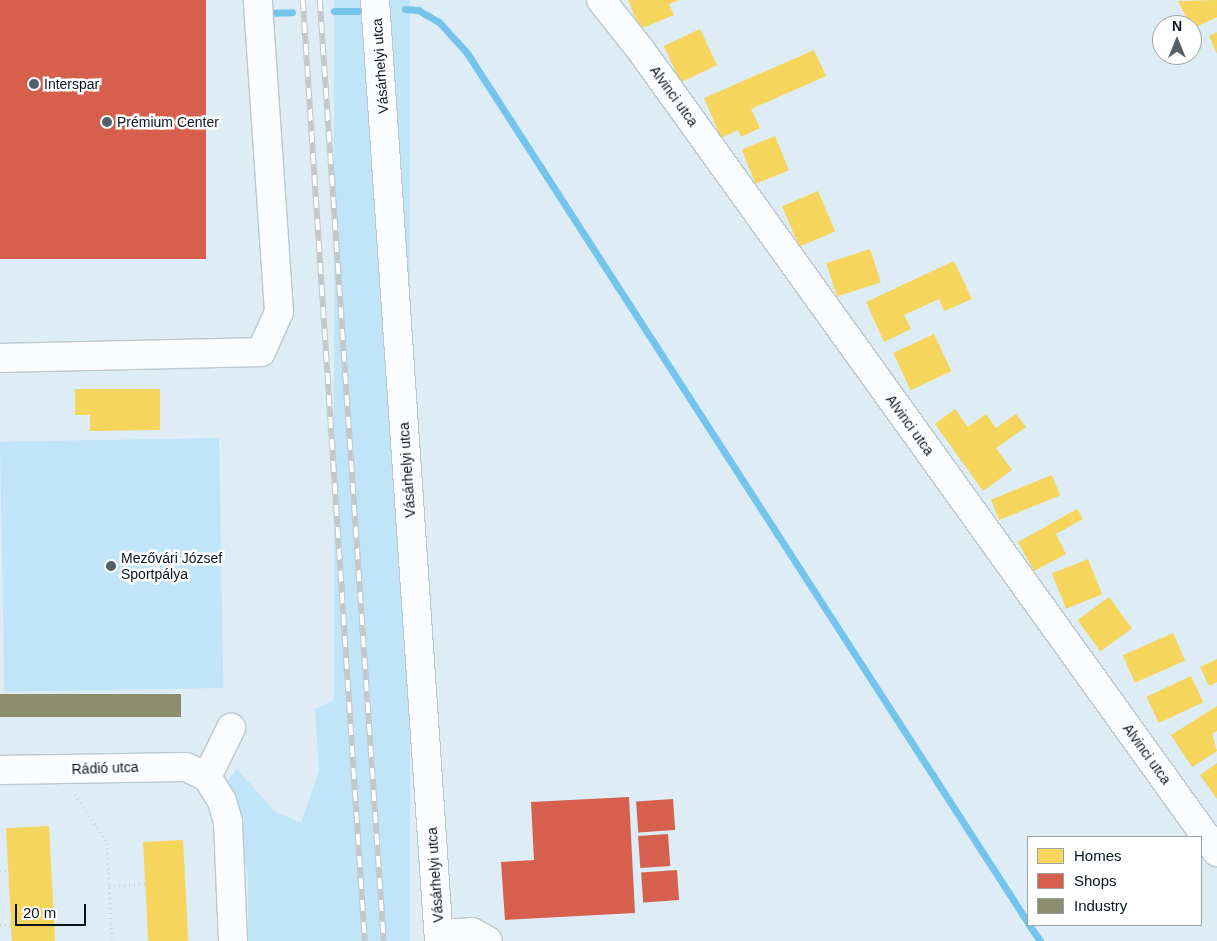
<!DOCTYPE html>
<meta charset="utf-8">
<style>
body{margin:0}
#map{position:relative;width:1217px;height:941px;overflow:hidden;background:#ddecf5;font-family:Helvetica,sans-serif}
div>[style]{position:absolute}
.green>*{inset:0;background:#c0e4f8;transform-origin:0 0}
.homes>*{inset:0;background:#f6d55c;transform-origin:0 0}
.shops>*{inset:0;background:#d6604d;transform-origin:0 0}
.industry>*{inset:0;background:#8c8c6e;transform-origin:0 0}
.stream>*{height:7px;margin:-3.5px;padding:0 3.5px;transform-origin:3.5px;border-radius:3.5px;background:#75c4eb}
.path>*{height:3px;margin-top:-1.5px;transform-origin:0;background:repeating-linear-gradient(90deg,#ced2d6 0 1px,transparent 0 5px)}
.roads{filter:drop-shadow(1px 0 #bbc8cf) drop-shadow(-1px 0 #bbc8cf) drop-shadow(0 1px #bbc8cf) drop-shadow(0 -1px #bbc8cf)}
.minor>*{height:28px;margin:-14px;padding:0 14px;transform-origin:14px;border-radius:14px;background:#fafcfe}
.rail>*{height:5.5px;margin-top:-2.75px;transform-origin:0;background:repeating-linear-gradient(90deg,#fff 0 11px,#c4c7ca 0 22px);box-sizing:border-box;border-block:1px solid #c4c7ca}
.dots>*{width:14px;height:14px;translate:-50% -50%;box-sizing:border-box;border:2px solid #fff;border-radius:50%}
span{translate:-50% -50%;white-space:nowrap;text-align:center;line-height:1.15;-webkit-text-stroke:5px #fff;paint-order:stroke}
.street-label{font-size:14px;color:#08141b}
.poi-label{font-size:14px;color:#08141b}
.left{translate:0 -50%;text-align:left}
.legend{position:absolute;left:1027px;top:836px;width:175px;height:90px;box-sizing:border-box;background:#fff;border:1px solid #9ca1a4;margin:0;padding:6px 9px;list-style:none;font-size:15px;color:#08141b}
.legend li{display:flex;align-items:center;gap:10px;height:25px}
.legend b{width:25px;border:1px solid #9ca1a4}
.north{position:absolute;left:1152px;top:15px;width:50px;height:50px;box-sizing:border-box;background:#fff;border:1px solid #9ca1a4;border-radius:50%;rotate:0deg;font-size:14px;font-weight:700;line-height:20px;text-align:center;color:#08141b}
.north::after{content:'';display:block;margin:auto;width:18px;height:22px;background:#536067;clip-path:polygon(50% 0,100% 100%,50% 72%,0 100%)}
.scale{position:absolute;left:15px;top:904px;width:71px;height:22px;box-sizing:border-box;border:2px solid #08141b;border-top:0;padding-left:6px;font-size:15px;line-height:18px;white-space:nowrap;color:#08141b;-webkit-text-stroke:4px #fff;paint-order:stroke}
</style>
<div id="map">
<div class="green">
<i style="left:334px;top:0;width:76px;height:943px"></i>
<i style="left:219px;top:438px;width:250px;height:219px;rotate:89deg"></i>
<i style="clip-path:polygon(337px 699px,349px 941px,248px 941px,248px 876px,226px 783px,237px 769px,274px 811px,301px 823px,319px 771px,315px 709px)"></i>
</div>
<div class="homes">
<i style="clip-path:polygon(628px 0,679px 0,669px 4px,674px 15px,640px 29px)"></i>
<i style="clip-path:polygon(1217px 0,1217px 17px,1192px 29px,1178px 1px)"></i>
<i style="left:700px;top:29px;width:40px;height:40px;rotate:65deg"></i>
<i style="clip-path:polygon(1217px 32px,1217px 54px,1209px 36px)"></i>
<i style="clip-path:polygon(814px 50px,826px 76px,751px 109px,760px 128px,741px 137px,738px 130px,721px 138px,704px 98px)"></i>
<i style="left:775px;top:136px;width:37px;height:36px;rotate:68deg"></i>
<i style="left:818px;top:191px;width:44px;height:39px;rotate:67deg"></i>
<i style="left:870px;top:249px;width:35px;height:46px;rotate:72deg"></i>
<i style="clip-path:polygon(954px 261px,972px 299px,944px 311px,939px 299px,904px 315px,911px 329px,884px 342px,866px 302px)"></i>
<i style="left:934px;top:334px;width:41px;height:45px;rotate:65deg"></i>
<i style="clip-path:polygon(75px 389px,160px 389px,160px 430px,90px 431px,90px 415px,75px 415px)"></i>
<i style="clip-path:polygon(955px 409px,968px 427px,986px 414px,996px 428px,1016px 414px,1026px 427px,996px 448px,1012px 470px,983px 491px,935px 424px)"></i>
<i style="left:1052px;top:475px;width:22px;height:66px;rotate:68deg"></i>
<i style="clip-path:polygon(1077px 509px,1083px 519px,1056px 534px,1066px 554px,1034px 571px,1018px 542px)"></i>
<i style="left:1088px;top:559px;width:38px;height:39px;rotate:68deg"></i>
<i style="left:1109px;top:597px;width:39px;height:39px;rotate:54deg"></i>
<i style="left:1173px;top:633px;width:30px;height:55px;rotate:66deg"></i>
<i style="clip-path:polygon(1217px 659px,1217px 682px,1209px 686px,1200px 667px)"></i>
<i style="left:1191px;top:676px;width:29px;height:49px;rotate:65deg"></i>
<i style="clip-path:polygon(1217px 706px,1217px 731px,1212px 734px,1217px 751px,1192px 767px,1171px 735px)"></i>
<i style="clip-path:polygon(1217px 763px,1217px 799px,1200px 775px)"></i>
<i style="left:49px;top:826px;width:115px;height:43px;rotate:87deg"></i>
<i style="left:183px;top:840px;width:101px;height:40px;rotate:87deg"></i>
</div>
<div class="shops">
<i style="left:0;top:0;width:206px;height:259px"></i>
<i style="clip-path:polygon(629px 797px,635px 913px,505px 920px,501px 862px,534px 860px,531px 802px)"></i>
<i style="left:673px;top:799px;width:31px;height:37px;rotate:86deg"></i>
<i style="left:668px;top:834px;width:32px;height:30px;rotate:86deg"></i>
<i style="left:677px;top:870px;width:30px;height:36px;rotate:86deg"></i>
</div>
<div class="industry">
<i style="left:181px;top:694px;width:23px;height:181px;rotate:90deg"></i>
</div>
<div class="stream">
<i style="left:405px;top:9px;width:13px;rotate:4deg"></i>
<i style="left:418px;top:10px;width:24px;rotate:30deg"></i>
<i style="left:439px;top:22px;width:42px;rotate:47.9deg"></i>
<i style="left:467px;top:53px;width:1035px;rotate:57.18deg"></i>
<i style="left:334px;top:11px;width:24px"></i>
<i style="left:267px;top:13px;width:25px;rotate:-2deg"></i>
<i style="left:1029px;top:925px;width:19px;rotate:55deg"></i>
</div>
<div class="path">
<i style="left:75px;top:794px;width:59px;rotate:56.9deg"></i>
<i style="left:107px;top:843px;width:98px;rotate:87.1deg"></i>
<i style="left:0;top:871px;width:8px;rotate:-7deg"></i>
<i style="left:109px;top:886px;width:36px;rotate:-3deg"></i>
<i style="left:0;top:925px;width:11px;rotate:-5deg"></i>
</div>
<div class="roads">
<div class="minor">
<i style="left:375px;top:0;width:943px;rotate:86.11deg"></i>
<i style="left:601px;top:0;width:63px;rotate:51.5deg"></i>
<i style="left:640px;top:49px;width:989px;rotate:54.3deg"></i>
<i style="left:0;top:358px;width:261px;rotate:-1.3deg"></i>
<i style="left:261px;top:352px;width:44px;rotate:-65.8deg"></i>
<i style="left:279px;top:312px;width:313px;rotate:-93.9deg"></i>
<i style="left:0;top:770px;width:186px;rotate:-0.9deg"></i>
<i style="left:186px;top:767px;width:23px;rotate:25deg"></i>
<i style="left:207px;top:777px;width:28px;rotate:58deg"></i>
<i style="left:222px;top:801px;width:22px;rotate:74deg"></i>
<i style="left:228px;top:822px;width:119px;rotate:87.6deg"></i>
<i style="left:207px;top:777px;width:55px;rotate:-63.9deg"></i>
<i style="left:439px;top:934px;width:33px;rotate:-3deg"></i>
<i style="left:472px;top:932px;width:18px;rotate:29deg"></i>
</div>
</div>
<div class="rail">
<i style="left:303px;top:0;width:943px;rotate:86.23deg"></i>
<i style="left:320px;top:0;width:943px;rotate:86.11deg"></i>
</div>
<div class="dots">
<i style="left:34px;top:84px;background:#536067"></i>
<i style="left:107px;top:122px;background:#536067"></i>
<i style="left:111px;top:566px;background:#536067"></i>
</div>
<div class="street-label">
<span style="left:380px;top:66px;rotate:-94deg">Vásárhelyi utca</span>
<span style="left:674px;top:96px;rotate:54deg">Alvinci utca</span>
<span style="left:910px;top:425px;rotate:54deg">Alvinci utca</span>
<span style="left:407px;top:470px;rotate:-94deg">Vásárhelyi utca</span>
<span style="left:1147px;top:754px;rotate:54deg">Alvinci utca</span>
<span style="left:105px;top:768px;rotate:-2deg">Rádió utca</span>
<span style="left:435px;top:875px;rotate:-94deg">Vásárhelyi utca</span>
</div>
<div class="poi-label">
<span class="left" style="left:44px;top:84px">Interspar</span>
<span class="left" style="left:117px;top:122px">Prémium Center</span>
<span class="left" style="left:121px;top:566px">Mezővári József<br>Sportpálya</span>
</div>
<ul class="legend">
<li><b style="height:14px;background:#f6d55c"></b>Homes</li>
<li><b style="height:14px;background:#d6604d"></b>Shops</li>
<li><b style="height:14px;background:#8c8c6e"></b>Industry</li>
</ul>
<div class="north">N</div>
<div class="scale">20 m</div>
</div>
